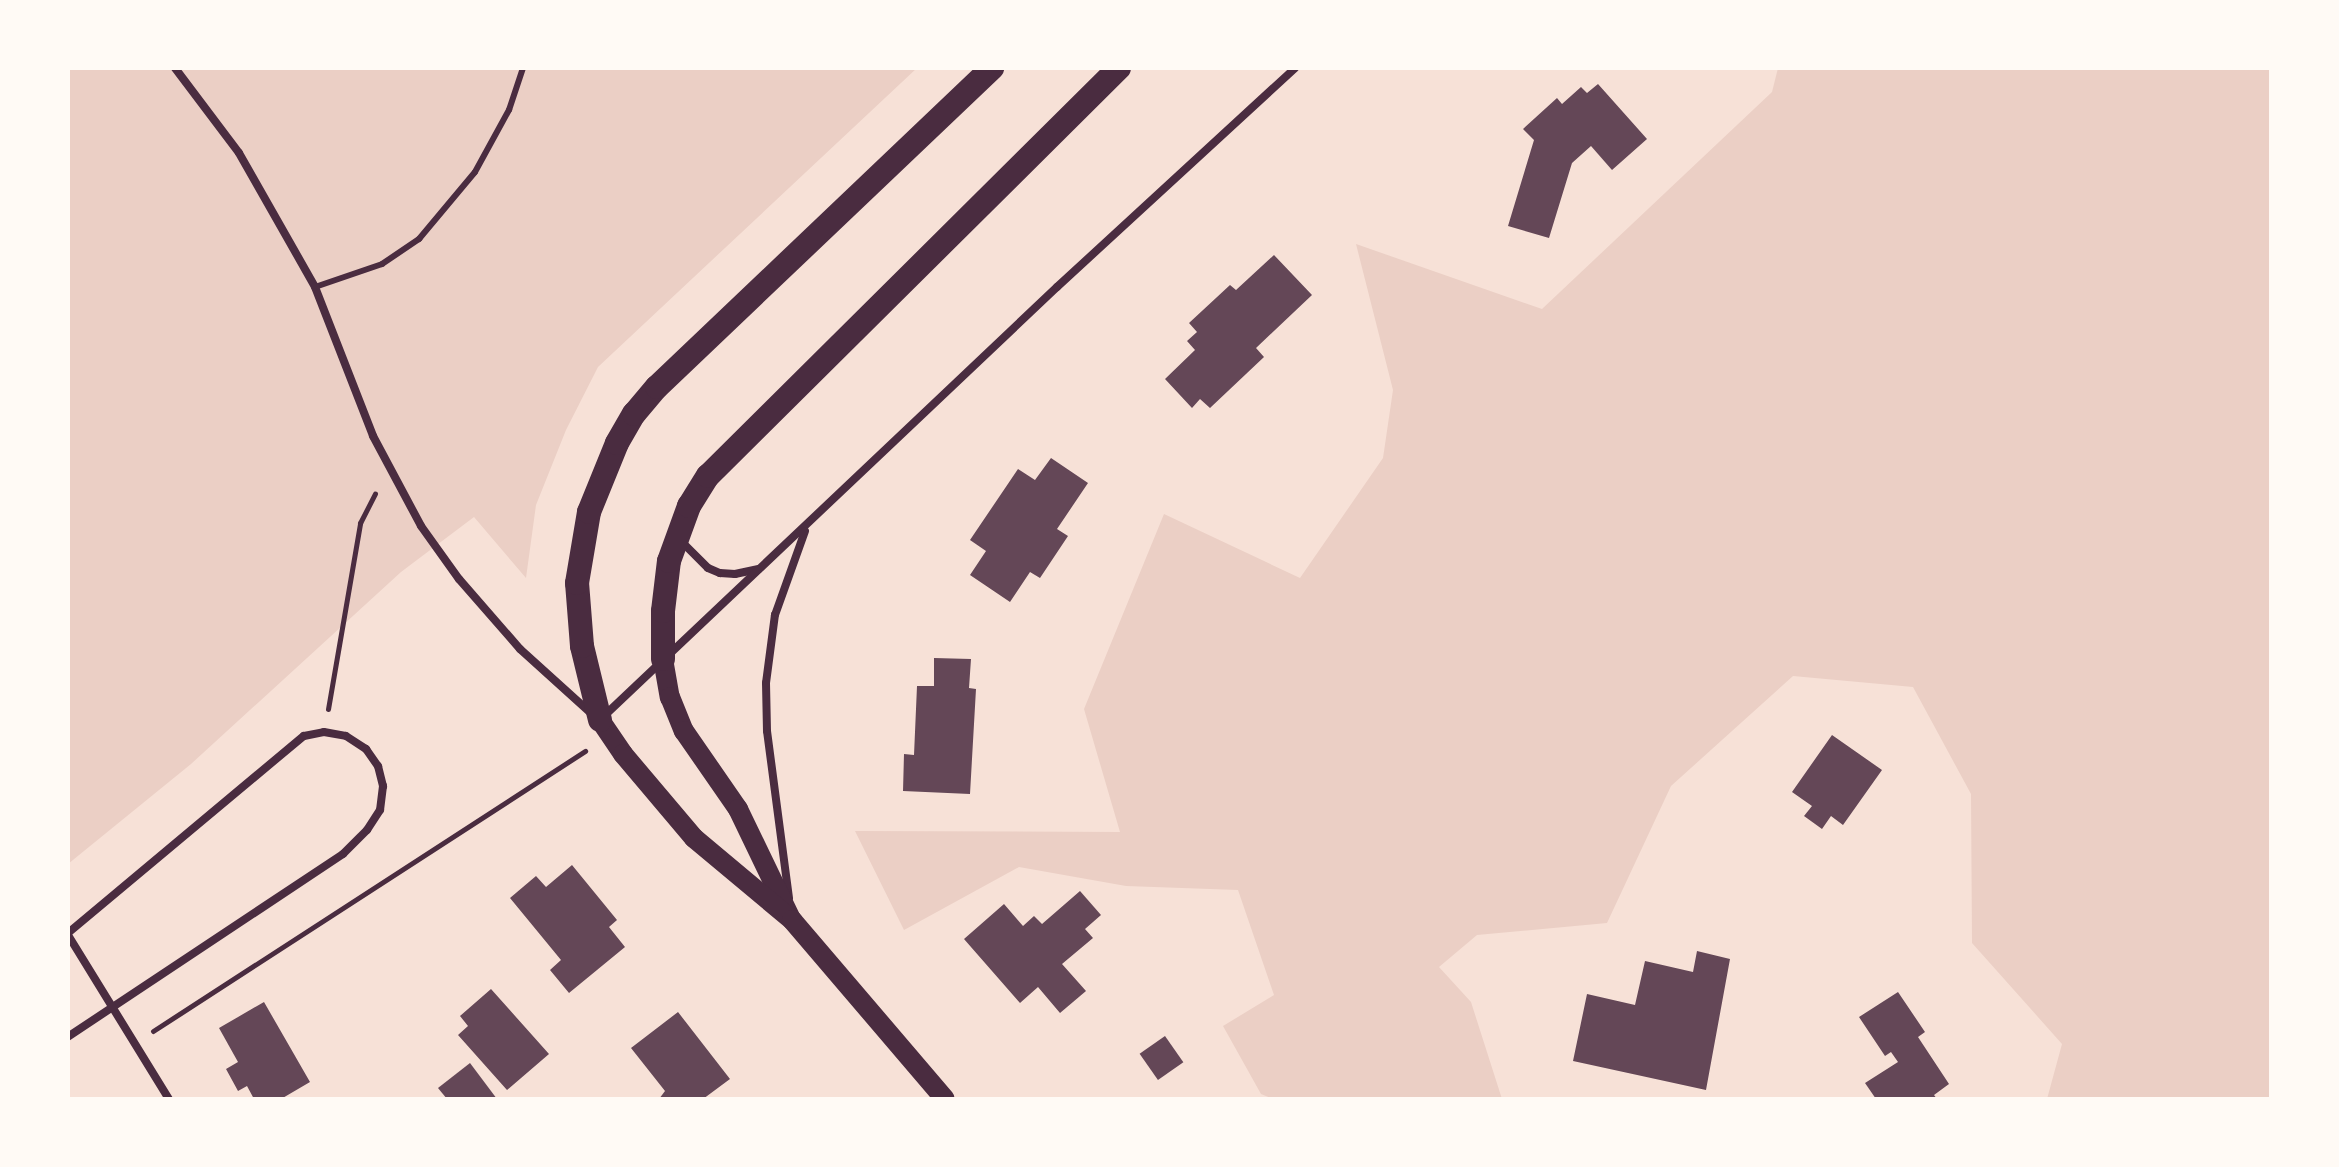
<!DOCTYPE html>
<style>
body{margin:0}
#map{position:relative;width:2339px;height:1167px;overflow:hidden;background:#f7e1d7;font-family:Raleway,sans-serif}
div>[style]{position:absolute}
.green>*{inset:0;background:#ebcfc5}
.building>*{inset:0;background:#644757;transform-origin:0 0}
.path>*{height:5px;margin:-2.5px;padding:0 2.5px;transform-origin:2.5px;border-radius:2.5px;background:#4a2c40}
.service>*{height:6px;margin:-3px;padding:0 3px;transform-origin:3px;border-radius:3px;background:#4a2c40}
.minor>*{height:8px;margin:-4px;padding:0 4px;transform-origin:4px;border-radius:4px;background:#4a2c40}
.primary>*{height:20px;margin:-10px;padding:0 10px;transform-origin:10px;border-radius:10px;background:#4a2c40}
.motorway>*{height:24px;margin:-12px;padding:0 12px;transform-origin:12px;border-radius:12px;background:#4a2c40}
span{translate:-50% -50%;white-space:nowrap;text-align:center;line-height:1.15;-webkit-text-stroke:7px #fffaf5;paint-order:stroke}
.frame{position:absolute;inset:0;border:70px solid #fffaf5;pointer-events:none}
</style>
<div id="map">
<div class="green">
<i style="clip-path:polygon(68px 68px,917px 68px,598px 367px,566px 430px,536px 505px,526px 578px,474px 517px,401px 572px,191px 764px,68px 864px)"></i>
<i style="clip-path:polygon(1778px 68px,2271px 68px,2271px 1099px,2047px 1099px,2062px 1044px,1972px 943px,1971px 794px,1913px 687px,1793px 676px,1671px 786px,1607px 923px,1477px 935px,1439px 967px,1471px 1002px,1502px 1099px,1273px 1099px,1261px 1094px,1223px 1026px,1274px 995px,1238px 890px,1126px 886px,1019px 867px,904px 930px,855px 831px,1120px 832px,1084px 709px,1164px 514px,1300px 578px,1383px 458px,1393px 390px,1356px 244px,1542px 309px,1772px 92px)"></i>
</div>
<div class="building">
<i style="clip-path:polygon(1598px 84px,1647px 139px,1612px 170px,1591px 146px,1572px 163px,1549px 238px,1508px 226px,1534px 140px,1523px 129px,1557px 98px,1562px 104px,1581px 87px,1587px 93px)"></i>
<i style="clip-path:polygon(1274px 255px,1312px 295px,1256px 348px,1264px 357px,1210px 408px,1200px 399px,1192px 408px,1165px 379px,1195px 350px,1187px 341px,1197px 332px,1189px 323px,1230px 285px,1236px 290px)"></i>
<i style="clip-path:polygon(1051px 458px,1088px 483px,1057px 529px,1068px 536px,1040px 578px,1030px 572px,1010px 602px,970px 575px,986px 551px,970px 540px,1018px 469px,1035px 480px)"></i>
<i style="clip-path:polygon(934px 658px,971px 659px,969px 688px,976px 689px,970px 794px,903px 791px,904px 754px,914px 755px,917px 686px,934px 686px)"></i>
<i style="clip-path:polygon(1832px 735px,1882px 770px,1843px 825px,1831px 816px,1822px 829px,1804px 816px,1812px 806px,1792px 792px)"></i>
<i style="clip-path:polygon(572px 865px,617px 920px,609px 927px,625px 947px,569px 993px,550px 970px,561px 960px,510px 898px,536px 876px,546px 887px)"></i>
<i style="clip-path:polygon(1080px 891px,1101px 915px,1085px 929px,1093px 938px,1062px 964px,1086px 991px,1060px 1013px,1038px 987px,1020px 1003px,964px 939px,1004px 904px,1023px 926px,1034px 916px,1042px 924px)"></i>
<i style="clip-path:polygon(1697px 951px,1730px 959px,1706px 1090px,1573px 1061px,1587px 994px,1635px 1005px,1645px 961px,1693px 972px)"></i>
<i style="clip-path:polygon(491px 989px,549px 1054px,507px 1090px,458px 1035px,468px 1026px,460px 1016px)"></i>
<i style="clip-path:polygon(1898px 992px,1925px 1032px,1918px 1037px,1949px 1084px,1934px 1095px,1937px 1099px,1876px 1099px,1865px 1083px,1898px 1062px,1891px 1052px,1885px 1056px,1859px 1017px)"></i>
<i style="clip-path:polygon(264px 1002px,310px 1082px,281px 1099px,254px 1099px,247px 1086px,238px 1091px,226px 1069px,238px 1062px,219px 1028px)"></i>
<i style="clip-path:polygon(678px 1012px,730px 1079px,703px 1099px,659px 1099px,665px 1091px,631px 1048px)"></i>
<i style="left:1165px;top:1036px;width:32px;height:31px;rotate:55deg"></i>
<i style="clip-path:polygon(470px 1063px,497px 1099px,447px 1099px,438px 1088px)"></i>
</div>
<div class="path">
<i style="left:328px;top:709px;width:189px;rotate:-80.2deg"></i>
<i style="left:360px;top:523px;width:33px;rotate:-63deg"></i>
<i style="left:153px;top:1031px;width:515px;rotate:-32.95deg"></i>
</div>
<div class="service">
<i style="left:315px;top:287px;width:71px;rotate:-18.9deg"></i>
<i style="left:382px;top:264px;width:45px;rotate:-34deg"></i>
<i style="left:419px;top:239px;width:87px;rotate:-50.1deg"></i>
<i style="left:475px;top:172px;width:71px;rotate:-61.3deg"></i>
<i style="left:509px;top:110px;width:44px;rotate:-71.6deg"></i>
</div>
<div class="minor">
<i style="left:175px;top:68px;width:106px;rotate:53deg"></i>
<i style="left:239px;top:153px;width:154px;rotate:60.4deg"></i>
<i style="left:315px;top:287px;width:160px;rotate:68.7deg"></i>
<i style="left:373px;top:436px;width:102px;rotate:61.9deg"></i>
<i style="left:421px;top:526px;width:65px;rotate:54.4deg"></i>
<i style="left:459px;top:579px;width:93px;rotate:48.9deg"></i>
<i style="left:520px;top:649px;width:98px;rotate:42.1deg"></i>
<i style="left:681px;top:541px;width:38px;rotate:45deg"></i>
<i style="left:708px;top:568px;width:13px;rotate:23deg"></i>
<i style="left:720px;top:573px;width:15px;rotate:4deg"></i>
<i style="left:735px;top:574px;width:24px;rotate:-12deg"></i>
<i style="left:604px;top:716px;width:624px;rotate:-43.44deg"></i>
<i style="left:1057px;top:287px;width:323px;rotate:-42.6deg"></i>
<i style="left:789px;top:898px;width:168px;rotate:-97.5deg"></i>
<i style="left:767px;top:731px;width:48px;rotate:-91.2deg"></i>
<i style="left:766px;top:683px;width:69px;rotate:-82.5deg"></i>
<i style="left:775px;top:615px;width:89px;rotate:-70.3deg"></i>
<i style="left:68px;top:933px;width:307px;rotate:-39.9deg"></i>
<i style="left:304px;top:736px;width:20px;rotate:-11deg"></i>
<i style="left:324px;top:732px;width:22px;rotate:10deg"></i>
<i style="left:346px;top:736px;width:24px;rotate:33deg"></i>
<i style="left:366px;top:749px;width:21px;rotate:55deg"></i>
<i style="left:378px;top:766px;width:21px;rotate:76deg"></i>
<i style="left:383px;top:786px;width:24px;rotate:97deg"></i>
<i style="left:380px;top:810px;width:24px;rotate:123deg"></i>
<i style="left:367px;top:830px;width:34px;rotate:135deg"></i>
<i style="left:343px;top:854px;width:330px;rotate:146.4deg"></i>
<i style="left:68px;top:935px;width:193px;rotate:58.4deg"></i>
</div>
<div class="primary">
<i style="left:663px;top:659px;width:39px;rotate:80deg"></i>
<i style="left:670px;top:697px;width:37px;rotate:68deg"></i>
<i style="left:684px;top:731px;width:95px;rotate:55.3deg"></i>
<i style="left:738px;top:809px;width:120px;rotate:64.3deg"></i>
<i style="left:600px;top:720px;width:41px;rotate:55.9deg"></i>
<i style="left:623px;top:754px;width:110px;rotate:49.8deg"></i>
<i style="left:694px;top:838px;width:128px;rotate:39.9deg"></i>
<i style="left:792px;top:920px;width:235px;rotate:49.5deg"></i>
</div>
<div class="motorway">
<i style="left:663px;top:659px;width:48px;rotate:-90deg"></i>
<i style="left:663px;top:611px;width:50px;rotate:-83.2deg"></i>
<i style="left:669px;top:561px;width:59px;rotate:-70deg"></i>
<i style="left:689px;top:506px;width:36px;rotate:-58deg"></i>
<i style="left:708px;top:476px;width:579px;rotate:-44.79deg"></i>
<i style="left:600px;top:720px;width:76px;rotate:-103.7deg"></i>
<i style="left:582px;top:646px;width:63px;rotate:-94.5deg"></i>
<i style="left:577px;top:583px;width:72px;rotate:-80.4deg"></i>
<i style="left:589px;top:512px;width:74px;rotate:-67.9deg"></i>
<i style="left:617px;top:443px;width:34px;rotate:-60deg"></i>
<i style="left:634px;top:414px;width:35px;rotate:-50deg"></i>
<i style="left:657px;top:387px;width:463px;rotate:-43.6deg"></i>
</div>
<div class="frame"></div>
</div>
